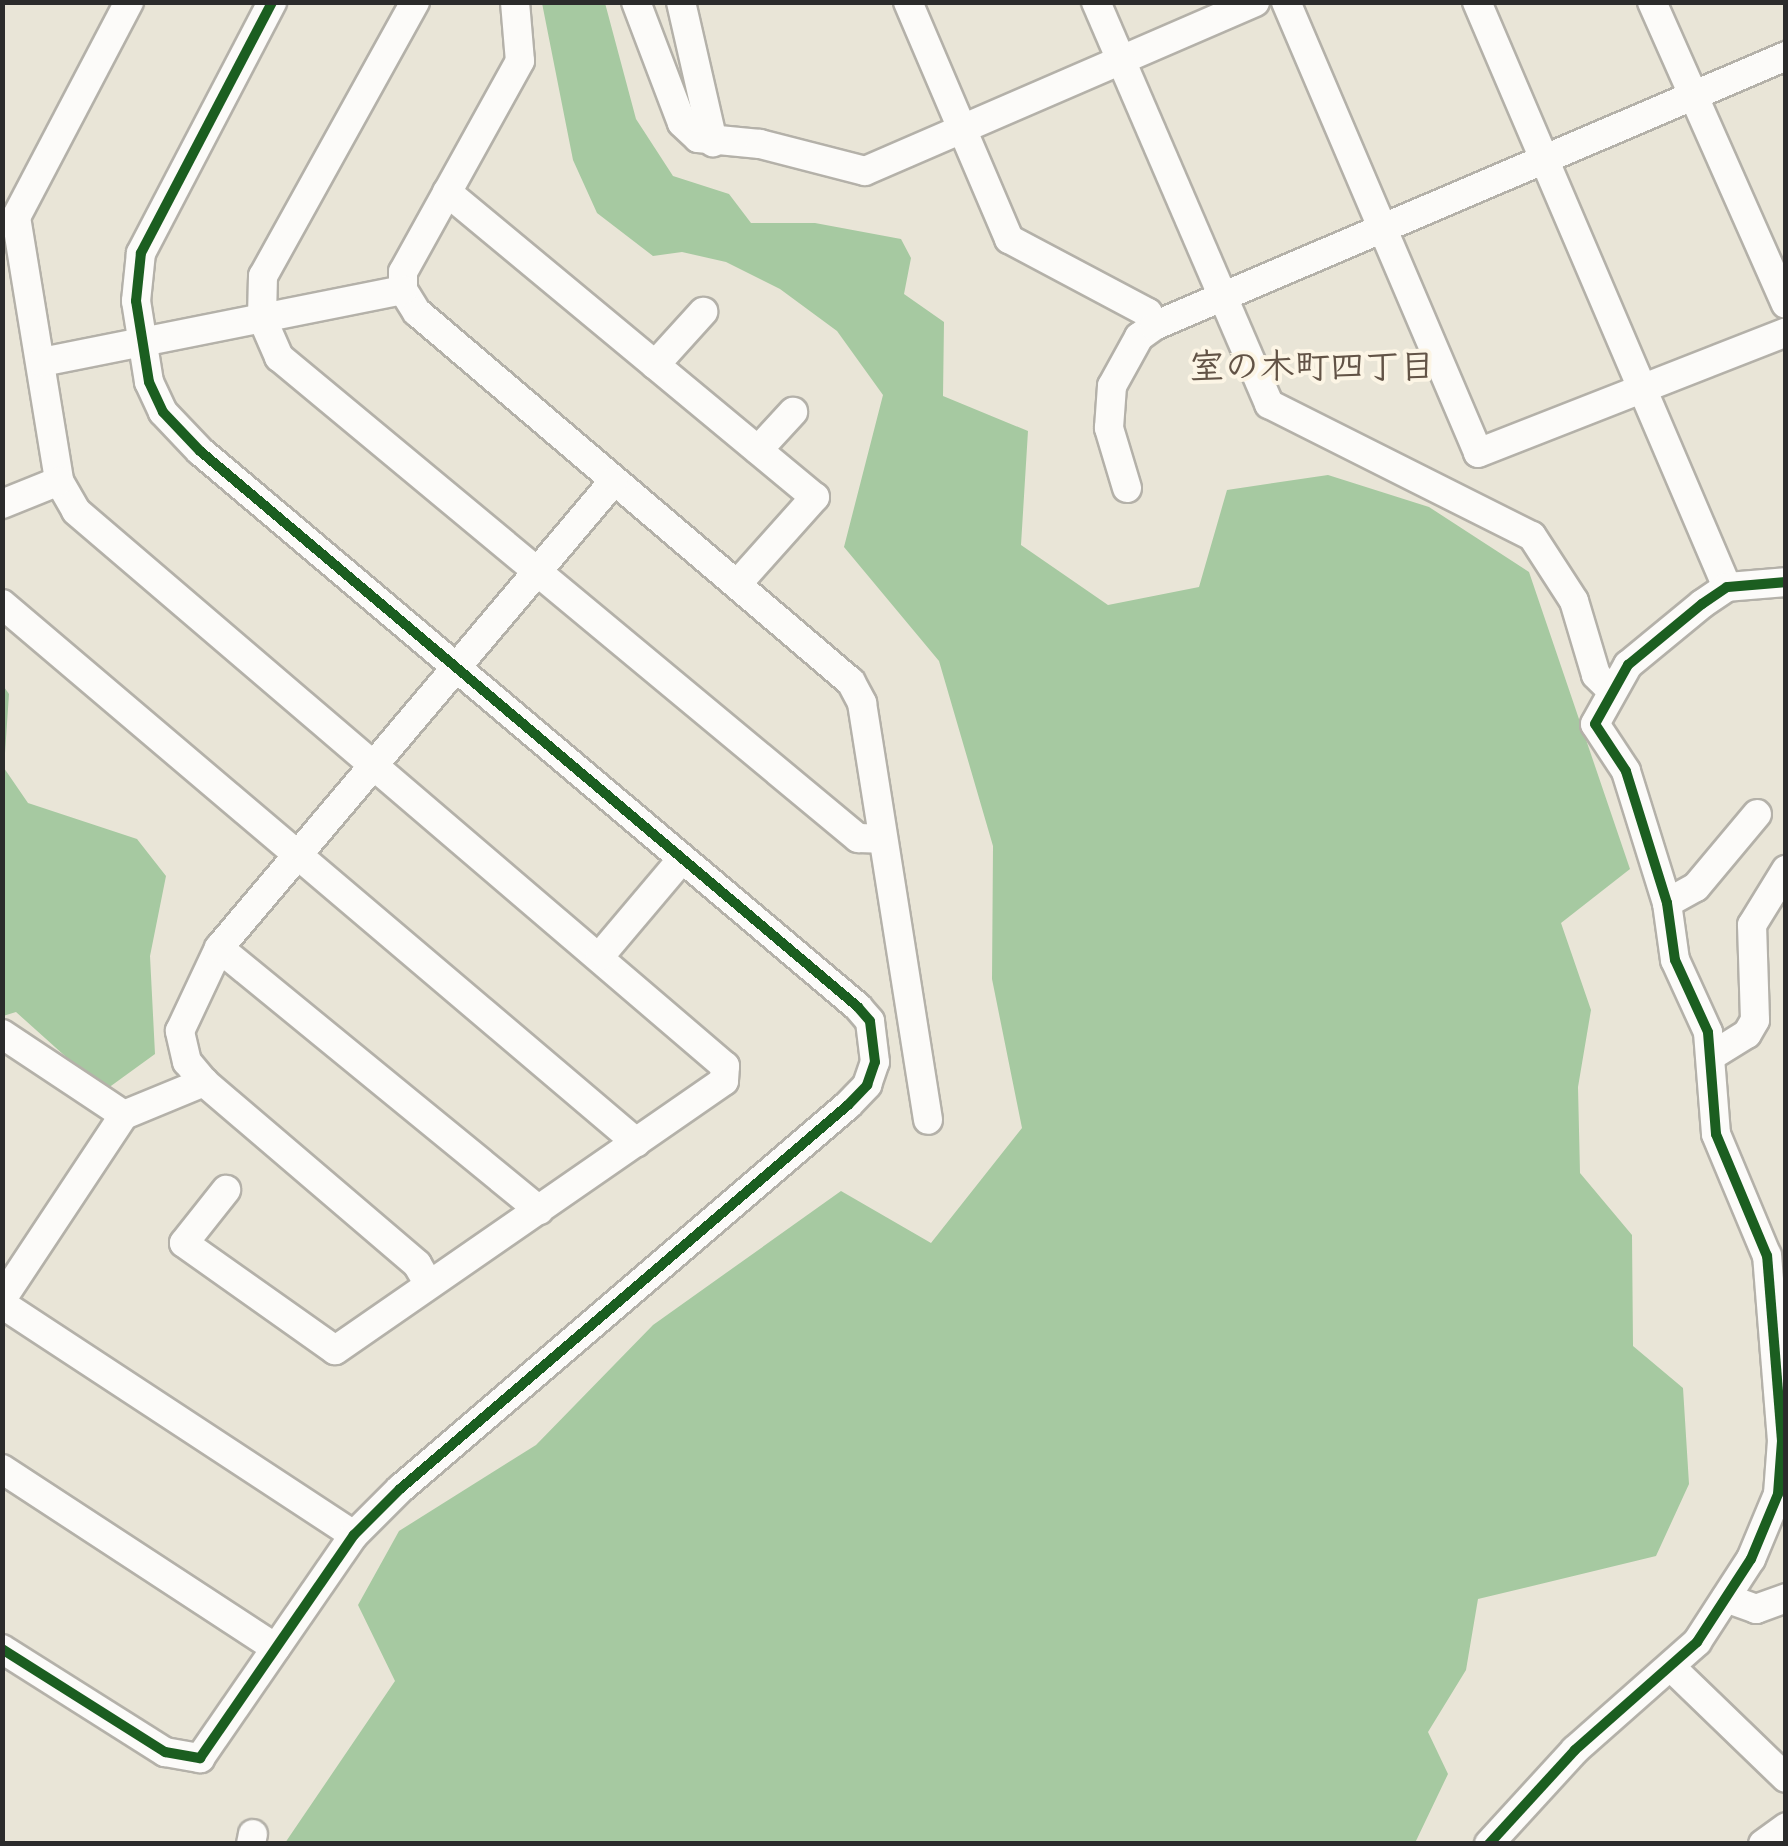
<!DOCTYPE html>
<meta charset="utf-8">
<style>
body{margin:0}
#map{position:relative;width:1788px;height:1846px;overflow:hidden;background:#e9e5d7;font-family:Dekko,"Klee One",sans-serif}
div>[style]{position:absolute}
.forest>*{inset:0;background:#a6c9a1}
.roads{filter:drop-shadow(2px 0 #b4b1a9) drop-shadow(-2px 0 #b4b1a9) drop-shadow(0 2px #b4b1a9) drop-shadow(0 -2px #b4b1a9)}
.street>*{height:28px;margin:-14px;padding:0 14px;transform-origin:14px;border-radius:14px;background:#fcfbf9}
.cycleway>*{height:10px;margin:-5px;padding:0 5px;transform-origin:5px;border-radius:5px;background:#1b5e20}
span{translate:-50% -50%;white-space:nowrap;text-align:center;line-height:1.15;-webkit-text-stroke:8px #fcf5e5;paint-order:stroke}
.neighbourhood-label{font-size:35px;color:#625346;font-weight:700}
.frame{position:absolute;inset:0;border:5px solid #2b2b2b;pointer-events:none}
</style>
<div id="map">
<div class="forest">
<i style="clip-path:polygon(542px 3px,605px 3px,636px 119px,673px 176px,729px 194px,751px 223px,815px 223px,901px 239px,911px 258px,904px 294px,944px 322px,943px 396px,1028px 431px,1021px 545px,1108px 605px,1199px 587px,1227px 490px,1328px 475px,1429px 507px,1529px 572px,1630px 869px,1561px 923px,1591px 1010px,1578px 1087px,1580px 1173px,1632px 1235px,1633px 1346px,1683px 1388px,1689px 1484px,1656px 1556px,1478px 1599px,1466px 1670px,1428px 1732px,1448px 1774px,1415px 1843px,285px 1843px,395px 1681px,358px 1605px,399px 1531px,536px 1445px,653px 1325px,841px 1191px,931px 1243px,1022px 1128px,992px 979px,993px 846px,939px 661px,844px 547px,883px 395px,837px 331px,780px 289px,726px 262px,682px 252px,653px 256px,597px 213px,573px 160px)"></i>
<i style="clip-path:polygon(2px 684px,9px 694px,4px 768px,28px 803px,137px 839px,166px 876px,150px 956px,155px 1054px,104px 1091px,16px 1012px,3px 1016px)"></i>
</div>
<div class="roads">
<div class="street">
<i style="left:129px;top:2px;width:243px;rotate:117.7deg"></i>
<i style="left:16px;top:217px;width:267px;rotate:80.7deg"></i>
<i style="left:59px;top:481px;width:34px;rotate:60deg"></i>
<i style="left:76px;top:511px;width:854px;rotate:40.54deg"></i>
<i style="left:725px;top:1066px;width:15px;rotate:94deg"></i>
<i style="left:724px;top:1081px;width:473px;rotate:145.3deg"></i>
<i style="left:335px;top:1350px;width:185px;rotate:-144.7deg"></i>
<i style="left:184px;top:1243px;width:68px;rotate:-51.6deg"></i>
<i style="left:415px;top:2px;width:313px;rotate:119deg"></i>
<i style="left:263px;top:276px;width:42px;rotate:91.4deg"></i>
<i style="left:262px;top:318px;width:43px;rotate:66.4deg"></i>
<i style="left:279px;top:357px;width:753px;rotate:39.72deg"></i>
<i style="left:858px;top:838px;width:24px;rotate:2deg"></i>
<i style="left:515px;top:2px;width:59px;rotate:85.2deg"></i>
<i style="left:520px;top:61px;width:241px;rotate:119deg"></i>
<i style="left:403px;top:272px;width:18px;rotate:90deg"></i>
<i style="left:403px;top:290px;width:26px;rotate:58deg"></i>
<i style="left:417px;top:312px;width:570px;rotate:40.45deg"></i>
<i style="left:851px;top:682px;width:24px;rotate:62deg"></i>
<i style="left:862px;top:703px;width:422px;rotate:81deg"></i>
<i style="left:636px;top:2px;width:129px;rotate:69.2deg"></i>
<i style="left:682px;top:123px;width:22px;rotate:43deg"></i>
<i style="left:698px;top:138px;width:62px;rotate:5.5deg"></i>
<i style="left:760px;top:144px;width:108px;rotate:14.4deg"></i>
<i style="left:865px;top:171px;width:425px;rotate:-23.4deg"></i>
<i style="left:681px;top:2px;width:144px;rotate:77.1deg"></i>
<i style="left:908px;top:2px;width:258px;rotate:66.9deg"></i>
<i style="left:1009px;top:239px;width:157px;rotate:28deg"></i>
<i style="left:1148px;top:313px;width:14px;rotate:65deg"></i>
<i style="left:1096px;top:2px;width:438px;rotate:66.7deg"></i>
<i style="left:1269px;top:404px;width:294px;rotate:26.7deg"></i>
<i style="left:1532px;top:536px;width:77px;rotate:57.1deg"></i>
<i style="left:1574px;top:601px;width:77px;rotate:73.4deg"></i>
<i style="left:1596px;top:675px;width:20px;rotate:45deg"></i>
<i style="left:1286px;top:2px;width:490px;rotate:66.9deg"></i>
<i style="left:1478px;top:453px;width:331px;rotate:-21.4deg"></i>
<i style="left:1477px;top:2px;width:636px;rotate:66.86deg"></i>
<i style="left:1652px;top:2px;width:330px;rotate:66.1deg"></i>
<i style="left:447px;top:192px;width:478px;rotate:39.7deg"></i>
<i style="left:815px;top:497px;width:115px;rotate:131.8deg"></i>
<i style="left:42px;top:362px;width:368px;rotate:-11.3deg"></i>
<i style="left:655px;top:365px;width:72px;rotate:-47.8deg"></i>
<i style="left:758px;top:450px;width:52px;rotate:-47.4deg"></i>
<i style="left:1127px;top:488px;width:63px;rotate:-106.7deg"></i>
<i style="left:1109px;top:428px;width:42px;rotate:-85.9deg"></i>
<i style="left:1112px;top:386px;width:56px;rotate:-61.1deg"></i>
<i style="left:1139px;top:337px;width:19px;rotate:-36deg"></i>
<i style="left:1154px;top:326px;width:687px;rotate:-23.13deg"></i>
<i style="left:2px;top:504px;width:61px;rotate:-22deg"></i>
<i style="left:2px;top:604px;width:832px;rotate:40.32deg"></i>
<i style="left:1667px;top:903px;width:33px;rotate:-29deg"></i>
<i style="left:1696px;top:887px;width:95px;rotate:-50.1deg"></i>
<i style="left:219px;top:948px;width:414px;rotate:39.3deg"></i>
<i style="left:600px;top:956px;width:127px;rotate:-49.8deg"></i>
<i style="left:2px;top:1034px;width:146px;rotate:33.6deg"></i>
<i style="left:1713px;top:1055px;width:40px;rotate:-32deg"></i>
<i style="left:1747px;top:1034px;width:16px;rotate:-60deg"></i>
<i style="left:1755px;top:1020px;width:95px;rotate:-91.8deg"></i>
<i style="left:1752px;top:925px;width:65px;rotate:-58.3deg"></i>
<i style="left:428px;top:1283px;width:22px;rotate:-120deg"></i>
<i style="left:417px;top:1264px;width:280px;rotate:-139.5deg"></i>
<i style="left:204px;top:1082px;width:26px;rotate:-130deg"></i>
<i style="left:187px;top:1062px;width:32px;rotate:-103deg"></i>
<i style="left:180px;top:1031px;width:92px;rotate:-64.8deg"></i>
<i style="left:219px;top:948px;width:610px;rotate:-49.79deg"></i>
<i style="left:2px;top:1299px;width:221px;rotate:-56.5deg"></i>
<i style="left:124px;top:1115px;width:87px;rotate:-22.4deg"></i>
<i style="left:2px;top:1304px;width:421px;rotate:33.3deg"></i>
<i style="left:2px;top:1469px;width:327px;rotate:33.2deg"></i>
<i style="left:1726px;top:1598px;width:32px;rotate:20deg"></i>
<i style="left:1756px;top:1609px;width:32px;rotate:-20deg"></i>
<i style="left:2px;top:1649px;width:193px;rotate:32.3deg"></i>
<i style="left:165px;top:1752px;width:36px;rotate:10deg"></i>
<i style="left:200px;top:1758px;width:271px;rotate:-55.4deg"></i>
<i style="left:354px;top:1535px;width:65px;rotate:-45deg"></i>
<i style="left:400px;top:1489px;width:590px;rotate:-40.6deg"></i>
<i style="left:848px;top:1105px;width:28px;rotate:-46deg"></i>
<i style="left:867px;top:1085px;width:24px;rotate:-71deg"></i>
<i style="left:875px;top:1062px;width:41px;rotate:-97deg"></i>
<i style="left:870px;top:1021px;width:18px;rotate:-131deg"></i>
<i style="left:858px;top:1007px;width:861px;rotate:-139.8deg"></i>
<i style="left:200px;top:451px;width:54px;rotate:-133.5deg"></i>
<i style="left:163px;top:412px;width:33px;rotate:-115deg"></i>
<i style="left:149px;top:382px;width:82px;rotate:-99.1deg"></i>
<i style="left:136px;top:301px;width:48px;rotate:-84.1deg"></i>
<i style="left:141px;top:253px;width:283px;rotate:-62.4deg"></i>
<i style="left:1672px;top:1668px;width:158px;rotate:44deg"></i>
<i style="left:251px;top:1844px;width:10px;rotate:-79deg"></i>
<i style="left:1489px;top:1844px;width:127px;rotate:-47.5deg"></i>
<i style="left:1575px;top:1750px;width:163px;rotate:-41.5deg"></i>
<i style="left:1697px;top:1642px;width:99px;rotate:-57deg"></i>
<i style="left:1751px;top:1559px;width:70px;rotate:-67.4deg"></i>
<i style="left:1778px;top:1494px;width:53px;rotate:-85.7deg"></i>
<i style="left:1782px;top:1441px;width:186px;rotate:-94.6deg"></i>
<i style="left:1767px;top:1256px;width:132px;rotate:-112.7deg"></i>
<i style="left:1716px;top:1134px;width:102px;rotate:-94.5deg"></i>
<i style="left:1708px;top:1032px;width:79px;rotate:-114.6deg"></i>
<i style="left:1675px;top:960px;width:58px;rotate:-98deg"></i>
<i style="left:1667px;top:903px;width:138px;rotate:-107.3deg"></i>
<i style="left:1626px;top:771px;width:56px;rotate:-123.4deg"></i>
<i style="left:1595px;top:724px;width:68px;rotate:-60.8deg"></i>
<i style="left:1628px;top:665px;width:96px;rotate:-39.5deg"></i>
<i style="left:1702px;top:604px;width:30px;rotate:-34deg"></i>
<i style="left:1727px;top:587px;width:59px;rotate:-4.8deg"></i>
<i style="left:1763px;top:1844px;width:29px;rotate:-36deg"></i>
</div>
</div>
<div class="cycleway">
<i style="left:2px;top:1649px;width:193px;rotate:32.3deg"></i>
<i style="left:165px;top:1752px;width:36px;rotate:10deg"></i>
<i style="left:200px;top:1758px;width:271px;rotate:-55.4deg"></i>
<i style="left:354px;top:1535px;width:65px;rotate:-45deg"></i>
<i style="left:400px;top:1489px;width:590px;rotate:-40.6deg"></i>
<i style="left:848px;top:1105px;width:28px;rotate:-46deg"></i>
<i style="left:867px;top:1085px;width:24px;rotate:-71deg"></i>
<i style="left:875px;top:1062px;width:41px;rotate:-97deg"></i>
<i style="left:870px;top:1021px;width:18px;rotate:-131deg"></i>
<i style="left:858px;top:1007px;width:861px;rotate:-139.8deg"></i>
<i style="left:200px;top:451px;width:54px;rotate:-133.5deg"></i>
<i style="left:163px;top:412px;width:33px;rotate:-115deg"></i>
<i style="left:149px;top:382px;width:82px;rotate:-99.1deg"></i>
<i style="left:136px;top:301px;width:48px;rotate:-84.1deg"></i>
<i style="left:141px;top:253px;width:283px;rotate:-62.4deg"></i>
<i style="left:1489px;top:1844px;width:127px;rotate:-47.5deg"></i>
<i style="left:1575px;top:1750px;width:163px;rotate:-41.5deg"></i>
<i style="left:1697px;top:1642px;width:99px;rotate:-57deg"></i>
<i style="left:1751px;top:1559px;width:70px;rotate:-67.4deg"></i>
<i style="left:1778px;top:1494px;width:53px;rotate:-85.7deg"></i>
<i style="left:1782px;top:1441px;width:186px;rotate:-94.6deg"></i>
<i style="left:1767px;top:1256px;width:132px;rotate:-112.7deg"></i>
<i style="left:1716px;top:1134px;width:102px;rotate:-94.5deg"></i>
<i style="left:1708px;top:1032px;width:79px;rotate:-114.6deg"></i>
<i style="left:1675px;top:960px;width:58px;rotate:-98deg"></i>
<i style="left:1667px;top:903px;width:138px;rotate:-107.3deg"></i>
<i style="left:1626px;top:771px;width:56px;rotate:-123.4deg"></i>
<i style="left:1595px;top:724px;width:68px;rotate:-60.8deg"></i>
<i style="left:1628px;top:665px;width:96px;rotate:-39.5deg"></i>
<i style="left:1702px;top:604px;width:30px;rotate:-34deg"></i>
<i style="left:1727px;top:587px;width:59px;rotate:-4.8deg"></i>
</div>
<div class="neighbourhood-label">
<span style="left:1312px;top:371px">室の木町四丁目</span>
</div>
<div class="frame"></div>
</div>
